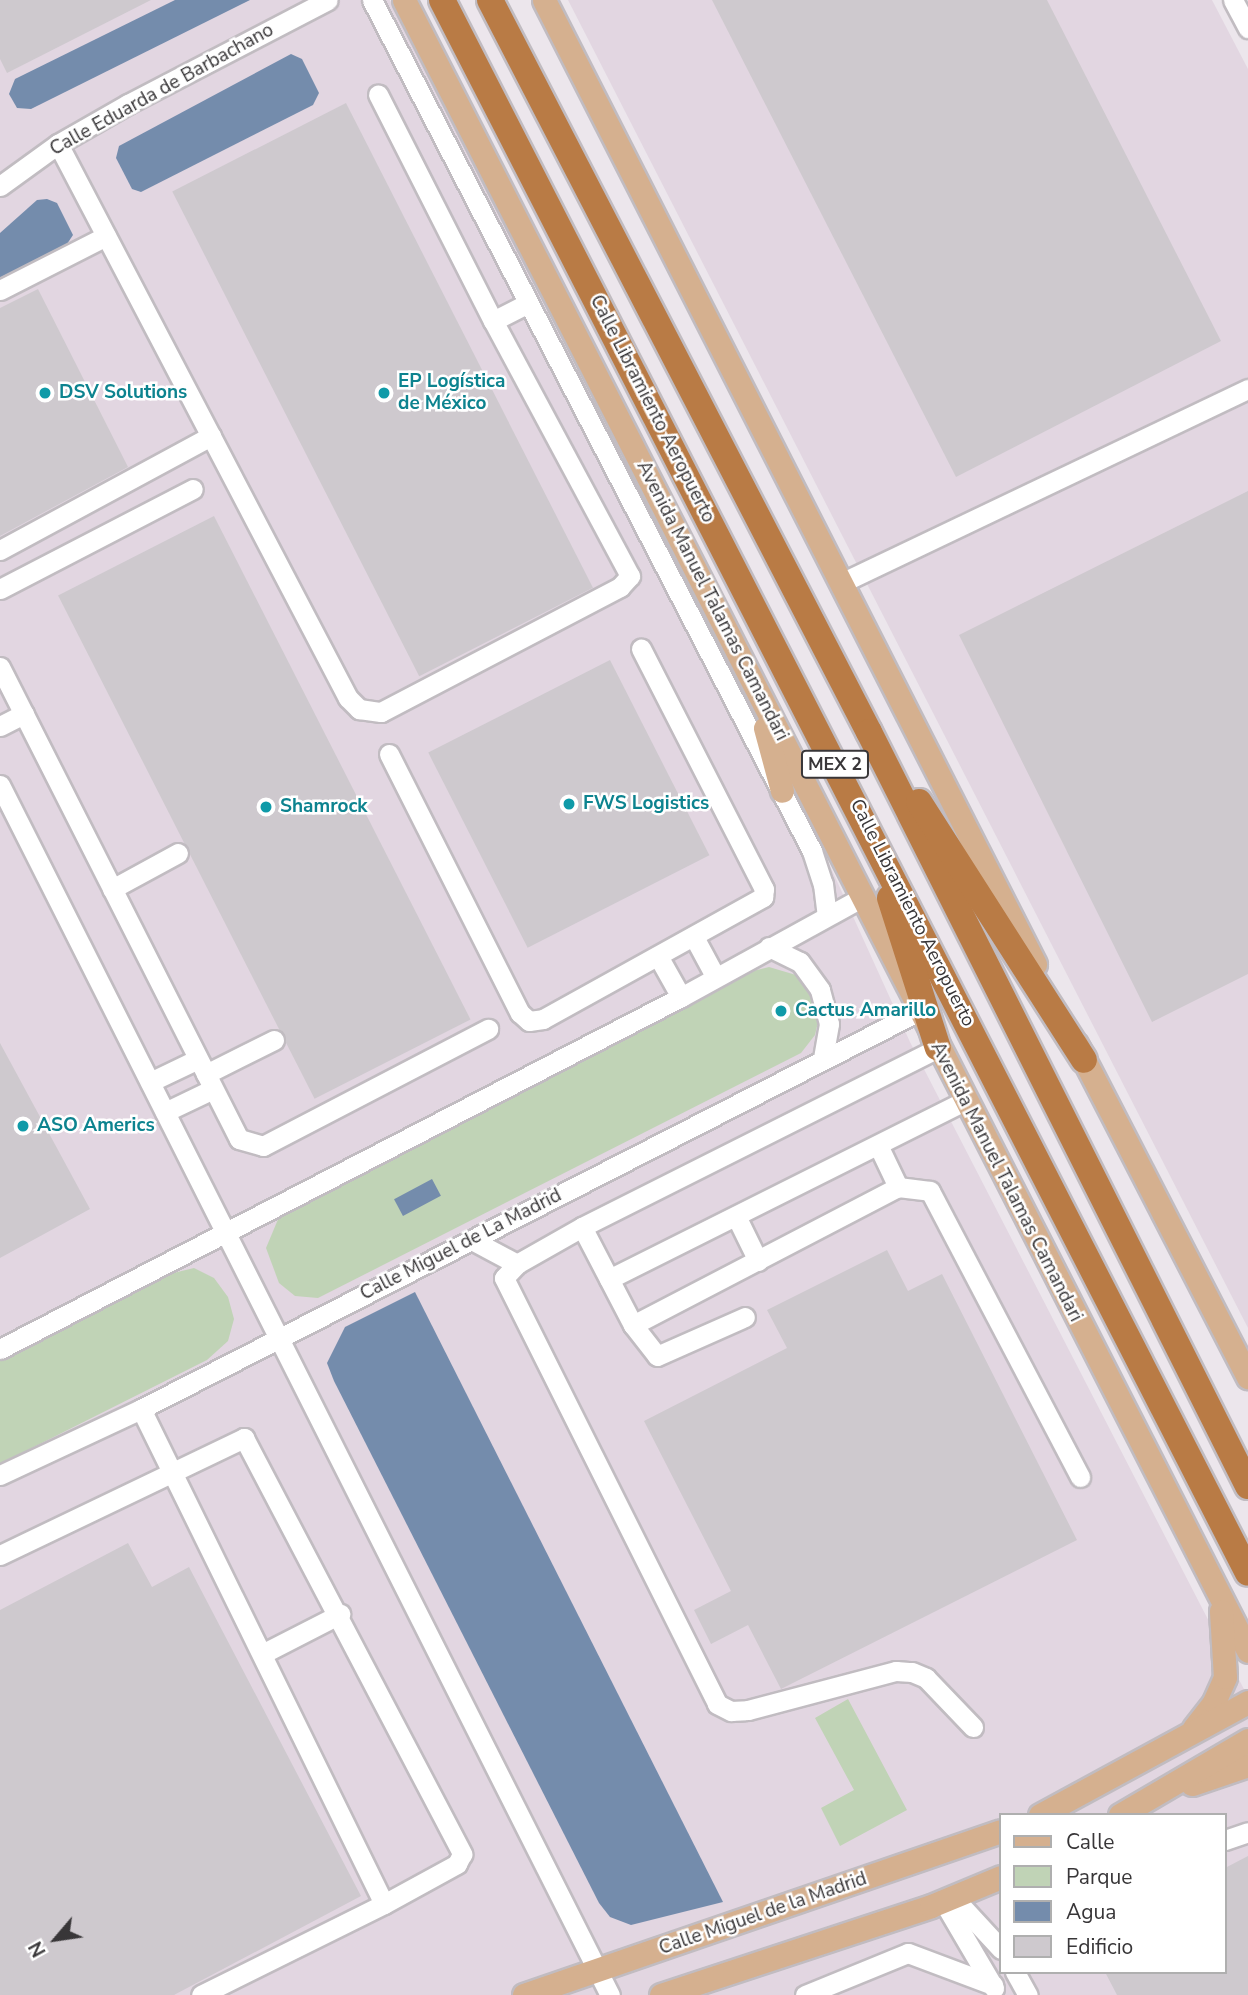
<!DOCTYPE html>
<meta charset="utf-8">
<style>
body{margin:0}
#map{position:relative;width:1248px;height:1995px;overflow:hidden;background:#ece6ec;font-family:"Nunito Sans",sans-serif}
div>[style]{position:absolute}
.built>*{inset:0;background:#e2d6e1}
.green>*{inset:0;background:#c0d3b6}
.water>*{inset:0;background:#748cac;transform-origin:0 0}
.building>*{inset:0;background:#cec9ce;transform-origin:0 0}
.roads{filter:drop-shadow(2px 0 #c1bcc1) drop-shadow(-2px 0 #c1bcc1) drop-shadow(0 2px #c1bcc1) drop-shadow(0 -2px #c1bcc1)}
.minor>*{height:19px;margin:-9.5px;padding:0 9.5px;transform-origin:9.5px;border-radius:9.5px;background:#fff}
.major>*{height:23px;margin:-11.5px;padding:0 11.5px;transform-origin:11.5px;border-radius:11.5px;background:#d5b08f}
.highway>*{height:26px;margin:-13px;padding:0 13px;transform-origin:13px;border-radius:13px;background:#b97b45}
.dots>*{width:19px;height:19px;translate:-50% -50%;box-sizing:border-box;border:4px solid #fff;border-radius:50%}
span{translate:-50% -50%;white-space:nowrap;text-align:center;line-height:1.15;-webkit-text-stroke:5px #fff;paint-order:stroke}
.shield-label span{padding:2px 5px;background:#fff;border:2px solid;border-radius:5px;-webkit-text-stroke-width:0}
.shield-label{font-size:18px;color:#383638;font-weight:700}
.street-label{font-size:19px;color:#383638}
.culture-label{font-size:19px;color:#0d838f;font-weight:700}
.left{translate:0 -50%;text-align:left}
.legend{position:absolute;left:999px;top:1813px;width:228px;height:161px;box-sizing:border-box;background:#fff;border:2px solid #afafaf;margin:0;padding:9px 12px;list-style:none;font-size:21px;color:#383638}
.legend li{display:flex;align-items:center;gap:14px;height:35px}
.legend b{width:35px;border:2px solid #afafaf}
.north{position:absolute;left:21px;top:1904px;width:70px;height:70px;-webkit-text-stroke:5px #fff;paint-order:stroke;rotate:241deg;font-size:19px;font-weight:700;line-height:28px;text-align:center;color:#383638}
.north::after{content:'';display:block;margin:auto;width:24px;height:32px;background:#383638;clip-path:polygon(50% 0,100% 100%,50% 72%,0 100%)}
</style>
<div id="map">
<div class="built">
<i style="clip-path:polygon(evenodd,0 0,390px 0,821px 846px,910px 1042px,1248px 1697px,1248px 1995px,0 1995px,0 0,1001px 1815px,1225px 1815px,1225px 1972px,1001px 1972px,1001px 1815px)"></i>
<i style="clip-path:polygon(568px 0,1212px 0,1248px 69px,1248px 1328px)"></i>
</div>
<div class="green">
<i style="clip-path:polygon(769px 967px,796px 975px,813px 991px,819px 1018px,815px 1035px,801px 1053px,318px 1298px,295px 1296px,279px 1283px,266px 1248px,279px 1217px,753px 971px)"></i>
<i style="clip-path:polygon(194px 1268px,214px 1278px,228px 1297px,234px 1319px,228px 1341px,207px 1360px,0 1464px,0 1360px,165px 1275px)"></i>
<i style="clip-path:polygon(848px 1699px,907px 1810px,840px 1846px,821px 1808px,854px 1790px,815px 1718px)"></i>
</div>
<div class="water">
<i style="clip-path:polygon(175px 0,250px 0,31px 109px,17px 108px,9px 94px,15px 79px)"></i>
<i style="clip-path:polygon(291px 54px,302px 59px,319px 93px,313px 105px,141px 192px,132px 189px,116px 158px,119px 146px)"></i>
<i style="clip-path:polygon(47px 199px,57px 203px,73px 235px,67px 244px,0 278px,0 233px,37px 200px)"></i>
<i style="left:432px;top:1179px;width:19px;height:43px;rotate:62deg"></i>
<i style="clip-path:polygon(415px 1292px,723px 1902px,631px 1925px,610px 1917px,599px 1903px,334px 1381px,327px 1363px,345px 1327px)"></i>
</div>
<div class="building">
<i style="clip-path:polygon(0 0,151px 0,7px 73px,0 59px)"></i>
<i style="clip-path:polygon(712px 0,1047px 0,1221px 341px,956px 477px)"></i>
<i style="left:346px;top:103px;width:544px;height:195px;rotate:63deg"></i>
<i style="clip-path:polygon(38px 289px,128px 467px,0 536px,0 308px)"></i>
<i style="clip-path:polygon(1248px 491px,1248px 974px,1152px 1022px,959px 635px)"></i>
<i style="left:214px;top:516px;width:565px;height:175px;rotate:63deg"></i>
<i style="left:610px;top:660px;width:219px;height:204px;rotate:63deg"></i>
<i style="clip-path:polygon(0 1043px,90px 1209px,0 1258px)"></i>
<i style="clip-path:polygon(887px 1250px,908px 1291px,942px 1274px,1077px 1540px,781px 1689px,748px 1625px,711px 1644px,694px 1610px,731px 1591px,644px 1421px,787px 1348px,767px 1310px)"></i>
<i style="clip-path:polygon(128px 1543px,152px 1587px,189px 1567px,361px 1896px,174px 1995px,0 1995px,0 1610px)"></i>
<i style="clip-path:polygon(1248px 1856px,1248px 1995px,1117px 1995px,1105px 1972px,1225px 1972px,1225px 1868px)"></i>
</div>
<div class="roads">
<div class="minor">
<i style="left:372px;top:0;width:958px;rotate:62.66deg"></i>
<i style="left:812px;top:851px;width:35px;rotate:72deg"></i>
<i style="left:823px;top:884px;width:32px;rotate:83deg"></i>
<i style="left:1233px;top:0;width:32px;rotate:62deg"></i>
<i style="left:58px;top:144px;width:625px;rotate:62.37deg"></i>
<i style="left:348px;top:698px;width:16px;rotate:45deg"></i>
<i style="left:359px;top:709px;width:22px;rotate:8deg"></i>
<i style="left:381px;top:712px;width:270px;rotate:-27.6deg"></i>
<i style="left:620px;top:587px;width:15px;rotate:-48deg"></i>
<i style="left:630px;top:576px;width:289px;rotate:-118.2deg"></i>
<i style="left:493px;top:321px;width:254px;rotate:-116.9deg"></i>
<i style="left:0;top:186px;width:72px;rotate:-35.9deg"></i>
<i style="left:58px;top:144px;width:81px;rotate:-29.7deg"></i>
<i style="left:128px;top:104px;width:225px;rotate:-27.5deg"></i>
<i style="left:0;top:290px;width:119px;rotate:-27deg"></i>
<i style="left:493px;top:321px;width:38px;rotate:-27deg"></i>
<i style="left:0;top:550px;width:240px;rotate:-28.4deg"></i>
<i style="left:841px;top:583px;width:451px;rotate:-25.5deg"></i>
<i style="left:0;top:589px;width:217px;rotate:-27.4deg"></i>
<i style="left:0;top:667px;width:529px;rotate:63.14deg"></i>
<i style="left:239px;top:1139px;width:25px;rotate:16deg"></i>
<i style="left:263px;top:1146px;width:254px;rotate:-27.5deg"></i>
<i style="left:0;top:726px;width:27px;rotate:-27deg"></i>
<i style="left:389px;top:754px;width:290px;rotate:63.2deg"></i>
<i style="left:520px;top:1013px;width:12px;rotate:42deg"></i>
<i style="left:529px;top:1021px;width:14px;rotate:-8deg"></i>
<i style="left:543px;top:1019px;width:252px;rotate:-29deg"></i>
<i style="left:763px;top:897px;width:8px;rotate:-83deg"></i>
<i style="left:764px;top:889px;width:270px;rotate:-117.1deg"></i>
<i style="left:0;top:785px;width:1355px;rotate:63.25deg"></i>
<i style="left:112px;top:889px;width:75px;rotate:-28.6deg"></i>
<i style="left:694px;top:937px;width:44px;rotate:61.7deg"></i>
<i style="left:769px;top:947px;width:34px;rotate:26deg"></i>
<i style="left:800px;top:962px;width:34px;rotate:54deg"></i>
<i style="left:820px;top:990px;width:35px;rotate:75deg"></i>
<i style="left:829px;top:1024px;width:36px;rotate:100deg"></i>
<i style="left:658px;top:956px;width:47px;rotate:60.7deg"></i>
<i style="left:938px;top:1048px;width:398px;rotate:153.3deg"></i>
<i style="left:582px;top:1227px;width:75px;rotate:150.4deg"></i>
<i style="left:517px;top:1264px;width:19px;rotate:133deg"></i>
<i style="left:504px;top:1278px;width:476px;rotate:63.4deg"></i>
<i style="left:717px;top:1704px;width:16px;rotate:27deg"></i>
<i style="left:731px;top:1711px;width:17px;rotate:-3deg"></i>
<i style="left:748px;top:1710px;width:153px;rotate:-14.8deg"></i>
<i style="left:896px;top:1671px;width:16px;rotate:4deg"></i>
<i style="left:912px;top:1672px;width:15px;rotate:23deg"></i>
<i style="left:926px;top:1678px;width:68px;rotate:46.2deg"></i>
<i style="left:206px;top:1074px;width:76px;rotate:-26.6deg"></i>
<i style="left:150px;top:1082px;width:53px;rotate:-25.6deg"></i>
<i style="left:165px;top:1112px;width:53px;rotate:-25.6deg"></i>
<i style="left:878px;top:1145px;width:47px;rotate:64.5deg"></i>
<i style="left:736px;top:1216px;width:50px;rotate:63.9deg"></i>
<i style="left:582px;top:1227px;width:110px;rotate:62.5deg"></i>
<i style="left:633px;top:1325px;width:39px;rotate:52deg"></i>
<i style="left:657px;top:1356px;width:96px;rotate:-23.9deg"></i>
<i style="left:472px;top:1240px;width:51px;rotate:28.1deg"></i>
<i style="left:609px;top:1279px;width:398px;rotate:-26.6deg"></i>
<i style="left:633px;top:1325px;width:299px;rotate:-27.5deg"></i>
<i style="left:898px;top:1187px;width:32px;rotate:7deg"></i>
<i style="left:930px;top:1191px;width:323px;rotate:62.3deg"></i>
<i style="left:0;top:1349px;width:767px;rotate:-27.33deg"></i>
<i style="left:681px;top:997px;width:205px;rotate:-28.8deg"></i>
<i style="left:141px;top:1409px;width:551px;rotate:63.85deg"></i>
<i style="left:384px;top:1904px;width:204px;rotate:153.6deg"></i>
<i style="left:0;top:1475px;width:156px;rotate:-25.1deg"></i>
<i style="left:141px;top:1409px;width:874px;rotate:-27.09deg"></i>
<i style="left:0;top:1555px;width:271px;rotate:-25.6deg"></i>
<i style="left:244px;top:1438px;width:470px;rotate:62.3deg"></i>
<i style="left:462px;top:1854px;width:11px;rotate:117deg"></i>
<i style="left:457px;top:1864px;width:83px;rotate:151.3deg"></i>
<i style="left:262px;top:1654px;width:88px;rotate:-27.1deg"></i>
<i style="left:1225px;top:1840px;width:24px;rotate:-19deg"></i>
<i style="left:953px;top:1897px;width:71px;rotate:47.3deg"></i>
<i style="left:943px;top:1901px;width:101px;rotate:59.6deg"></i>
<i style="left:1015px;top:1972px;width:26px;rotate:61deg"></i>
<i style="left:805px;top:1995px;width:111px;rotate:-22.2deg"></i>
<i style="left:908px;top:1953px;width:91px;rotate:20.6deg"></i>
</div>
<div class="major">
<i style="left:404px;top:0;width:1854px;rotate:62.92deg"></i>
<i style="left:544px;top:0;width:1082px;rotate:63.01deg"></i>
<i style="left:765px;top:728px;width:65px;rotate:74.9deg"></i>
<i style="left:1076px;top:1044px;width:375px;rotate:62.7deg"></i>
<i style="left:1194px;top:1728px;width:33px;rotate:-52deg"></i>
<i style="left:1214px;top:1702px;width:27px;rotate:-66deg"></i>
<i style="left:1225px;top:1677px;width:66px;rotate:-93.5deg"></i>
<i style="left:1192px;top:1784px;width:59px;rotate:-18.7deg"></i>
<i style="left:1040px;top:1815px;width:237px;rotate:-28.5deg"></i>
<i style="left:1120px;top:1815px;width:148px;rotate:-30.4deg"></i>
<i style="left:524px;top:1995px;width:504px;rotate:-18.97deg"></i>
<i style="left:661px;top:1995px;width:284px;rotate:-18.2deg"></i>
<i style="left:931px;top:1906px;width:76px;rotate:-22.5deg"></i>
</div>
<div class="highway">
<i style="left:442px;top:0;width:1767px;rotate:62.87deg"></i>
<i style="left:490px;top:0;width:824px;rotate:62.63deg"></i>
<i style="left:869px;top:732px;width:844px;rotate:63.31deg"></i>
<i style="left:919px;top:802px;width:306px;rotate:57.4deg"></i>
<i style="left:890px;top:898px;width:157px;rotate:72.3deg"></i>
</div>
</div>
<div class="dots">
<i style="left:45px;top:393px;background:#0f9aa8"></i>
<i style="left:384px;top:393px;background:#0f9aa8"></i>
<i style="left:569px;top:804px;background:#0f9aa8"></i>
<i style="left:266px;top:807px;background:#0f9aa8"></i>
<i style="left:781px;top:1011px;background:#0f9aa8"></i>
<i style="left:23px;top:1126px;background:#0f9aa8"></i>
</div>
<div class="shield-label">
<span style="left:835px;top:764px">MEX 2</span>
</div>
<div class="street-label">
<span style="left:162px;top:90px;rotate:-29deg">Calle Eduarda de Barbachano</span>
<span style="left:652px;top:409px;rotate:63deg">Calle Libramiento Aeropuerto</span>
<span style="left:712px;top:601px;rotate:63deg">Avenida Manuel Talamas Camandari</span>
<span style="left:912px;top:913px;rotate:63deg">Calle Libramiento Aeropuerto</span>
<span style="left:1006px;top:1182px;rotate:63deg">Avenida Manuel Talamas Camandari</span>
<span style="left:461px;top:1245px;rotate:-27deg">Calle Miguel de La Madrid</span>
<span style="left:763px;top:1914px;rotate:-19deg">Calle Miguel de la Madrid</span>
</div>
<div class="culture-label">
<span class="left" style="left:398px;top:393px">EP Logística<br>de México</span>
<span class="left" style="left:59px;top:393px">DSV Solutions</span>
<span class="left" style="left:583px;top:804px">FWS Logistics</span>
<span class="left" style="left:280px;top:807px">Shamrock</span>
<span class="left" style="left:795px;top:1011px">Cactus Amarillo</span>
<span class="left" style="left:37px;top:1126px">ASO Americs</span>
</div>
<ul class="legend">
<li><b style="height:9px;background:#d5b08f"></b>Calle</li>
<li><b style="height:19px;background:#c0d3b6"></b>Parque</li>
<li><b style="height:19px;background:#748cac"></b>Agua</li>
<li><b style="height:19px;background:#cec9ce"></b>Edificio</li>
</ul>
<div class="north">N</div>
</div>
